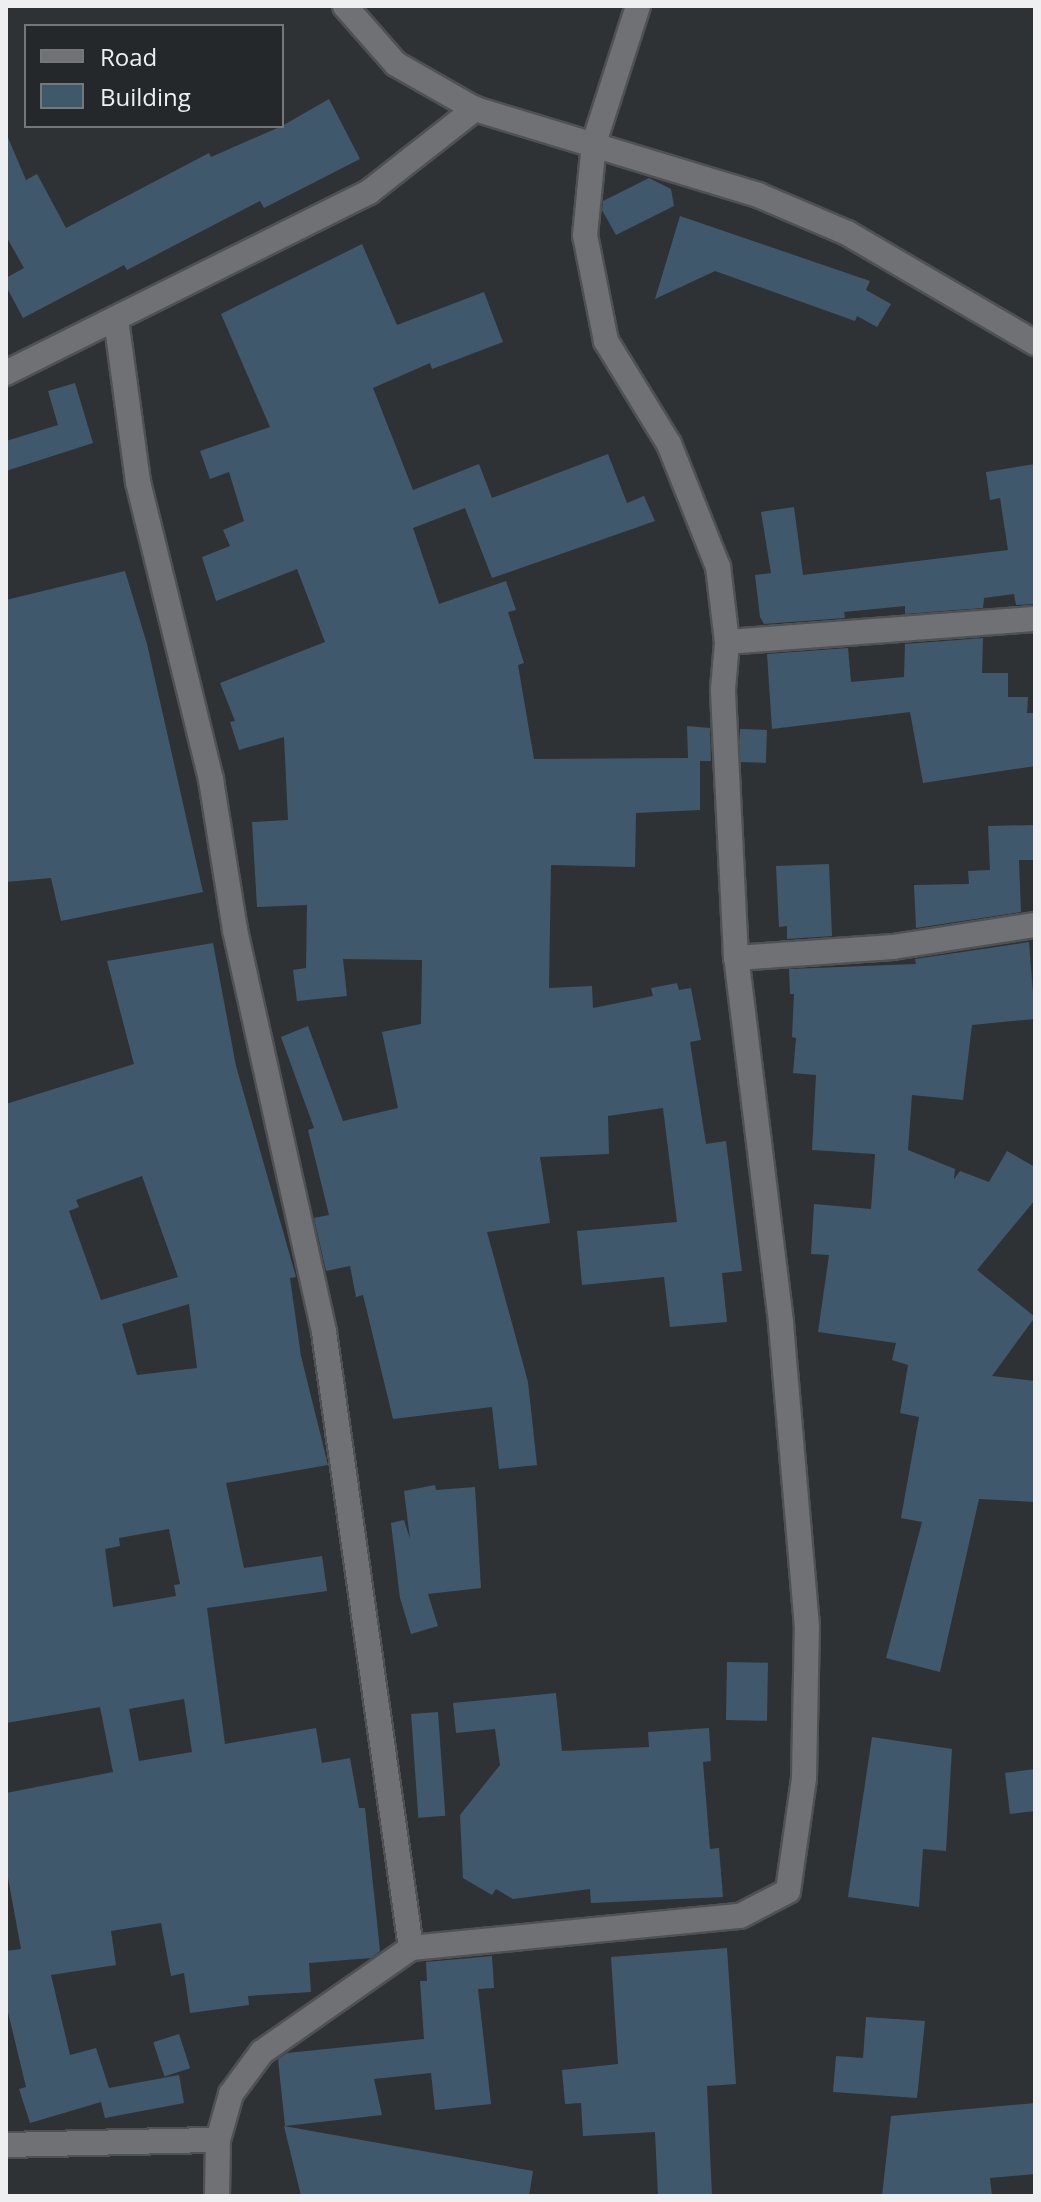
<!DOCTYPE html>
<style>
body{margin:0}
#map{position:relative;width:1041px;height:2202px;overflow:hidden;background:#2f3234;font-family:"Open Sans",sans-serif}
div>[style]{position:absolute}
.building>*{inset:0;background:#40586b;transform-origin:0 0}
.roads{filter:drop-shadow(2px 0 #4f5152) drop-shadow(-2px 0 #4f5152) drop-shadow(0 2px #4f5152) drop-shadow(0 -2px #4f5152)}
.minor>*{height:24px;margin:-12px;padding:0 12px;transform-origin:12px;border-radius:12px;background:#6f7174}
span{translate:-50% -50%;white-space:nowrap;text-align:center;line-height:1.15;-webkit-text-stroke:6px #25282a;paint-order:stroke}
.frame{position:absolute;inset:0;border:8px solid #edeff0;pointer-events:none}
.legend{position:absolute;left:24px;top:24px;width:260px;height:104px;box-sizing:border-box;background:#25282a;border:2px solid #757879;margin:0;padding:10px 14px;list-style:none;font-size:24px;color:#edeff0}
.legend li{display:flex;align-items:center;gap:16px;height:40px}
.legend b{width:40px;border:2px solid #757879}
</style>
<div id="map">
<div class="building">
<i style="clip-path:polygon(329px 99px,360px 159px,264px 208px,260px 201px,127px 270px,124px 265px,23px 318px,6px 286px,6px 278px,24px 268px,6px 236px,6px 133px,26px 180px,37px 174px,66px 228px,209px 153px,211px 157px,282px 126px)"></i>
<i style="clip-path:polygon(649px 178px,671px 189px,674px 206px,616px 235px,602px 210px,603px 201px)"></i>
<i style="clip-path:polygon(680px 216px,870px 281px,866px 290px,891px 304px,877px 327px,857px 316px,855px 321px,715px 271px,655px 299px)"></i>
<i style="clip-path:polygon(362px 244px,397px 325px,484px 292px,503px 342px,432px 369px,430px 363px,373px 388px,413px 490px,479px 464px,492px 498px,608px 454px,627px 503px,644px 496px,655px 521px,492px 578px,465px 508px,413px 528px,439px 604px,506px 581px,516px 610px,508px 612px,524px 663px,518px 665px,534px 759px,688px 758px,687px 726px,710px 728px,711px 761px,700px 761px,700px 810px,636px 813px,635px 867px,551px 865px,549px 988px,592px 986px,593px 1008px,653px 996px,651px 988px,677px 983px,679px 990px,691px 988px,701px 1040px,690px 1042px,706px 1144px,726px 1141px,742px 1271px,722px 1273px,727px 1322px,670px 1327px,664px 1277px,582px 1285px,577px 1231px,677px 1222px,663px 1108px,608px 1116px,609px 1154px,540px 1157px,550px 1223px,487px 1232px,528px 1382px,537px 1465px,499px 1469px,492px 1407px,393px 1419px,363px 1295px,356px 1297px,350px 1266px,326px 1271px,314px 1218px,329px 1215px,308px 1130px,314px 1128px,281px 1037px,308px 1026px,343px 1121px,398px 1108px,382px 1032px,421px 1024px,422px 960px,343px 959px,347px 996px,297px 1001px,293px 970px,306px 968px,307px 905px,257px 907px,252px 822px,288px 820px,284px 737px,239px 750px,230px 722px,235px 721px,220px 683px,325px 642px,297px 569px,216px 601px,202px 557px,230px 546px,223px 530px,244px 521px,229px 472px,210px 479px,200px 451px,270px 427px,221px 314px)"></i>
<i style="clip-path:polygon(75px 383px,93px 443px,6px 471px,6px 441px,58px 425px,48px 391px)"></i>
<i style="clip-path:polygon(1035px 464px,1035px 604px,1016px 605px,1014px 594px,984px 598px,983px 608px,905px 614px,905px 606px,844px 612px,845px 618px,764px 624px,760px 617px,755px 575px,771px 573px,761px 512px,794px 507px,803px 575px,1008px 550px,1000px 498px,990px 500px,986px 472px)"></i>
<i style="clip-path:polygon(125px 571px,147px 644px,203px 892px,61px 921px,51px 878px,6px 882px,6px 600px)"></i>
<i style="clip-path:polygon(983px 638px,982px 673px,1008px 673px,1008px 697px,1028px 697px,1027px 713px,1035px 713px,1035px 766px,923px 783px,910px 712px,772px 729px,767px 654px,848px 648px,851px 682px,904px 677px,905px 644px)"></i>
<i style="left:740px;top:729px;width:27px;height:33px;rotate:2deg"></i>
<i style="clip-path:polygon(1035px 825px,1035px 860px,1019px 860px,1021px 912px,916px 928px,914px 885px,969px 884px,968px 871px,990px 870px,988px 826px)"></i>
<i style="clip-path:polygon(829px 864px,832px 936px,787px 939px,787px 926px,779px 927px,776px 866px)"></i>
<i style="clip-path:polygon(1029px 942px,1035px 1019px,972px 1025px,963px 1100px,912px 1095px,908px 1150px,955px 1169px,954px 1179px,960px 1171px,989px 1182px,1007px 1151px,1035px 1167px,1035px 1200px,977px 1270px,1035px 1317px,992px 1376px,1035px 1381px,1035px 1502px,979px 1499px,940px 1672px,886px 1658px,922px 1522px,901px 1518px,919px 1417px,900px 1413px,908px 1365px,892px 1360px,896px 1343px,818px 1332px,829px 1255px,811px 1254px,814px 1204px,871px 1209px,875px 1154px,812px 1150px,816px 1075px,793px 1073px,796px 1038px,792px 1037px,794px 994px,790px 994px,789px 969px,916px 964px,915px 959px)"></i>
<i style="clip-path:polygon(evenodd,213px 943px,236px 1066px,296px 1277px,290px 1278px,301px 1356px,328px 1465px,226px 1483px,244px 1568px,322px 1556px,327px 1591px,207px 1608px,225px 1744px,316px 1728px,322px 1763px,350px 1758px,359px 1808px,365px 1808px,380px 1951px,371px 1958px,309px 1963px,311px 1992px,248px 1996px,249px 2005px,190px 2013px,184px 1973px,171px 1976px,161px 1923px,111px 1931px,116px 1965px,51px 1975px,70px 2055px,96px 2048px,109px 2088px,179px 2075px,184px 2103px,105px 2118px,101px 2102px,30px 2123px,19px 2089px,26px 2087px,6px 2004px,6px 1951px,21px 1949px,6px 1867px,6px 1793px,113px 1772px,100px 1707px,6px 1723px,6px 1104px,134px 1064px,107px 961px,213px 943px,142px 1176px,178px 1277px,101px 1300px,69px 1211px,79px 1207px,76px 1200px,142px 1176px,213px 943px,189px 1304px,197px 1368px,137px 1375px,122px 1324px,189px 1304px,213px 943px,169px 1529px,180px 1584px,174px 1585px,176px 1596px,113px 1607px,105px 1549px,120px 1546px,119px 1538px,169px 1529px,213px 943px,184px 1699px,192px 1752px,139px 1761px,129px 1709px,184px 1699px)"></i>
<i style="clip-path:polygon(435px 1485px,436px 1490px,475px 1487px,481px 1588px,428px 1594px,438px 1626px,411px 1634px,400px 1598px,391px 1523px,404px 1520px,410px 1539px,404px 1491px)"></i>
<i style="left:727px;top:1662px;width:41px;height:58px;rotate:1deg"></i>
<i style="clip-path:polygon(556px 1693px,562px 1751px,649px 1747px,648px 1732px,709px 1728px,711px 1761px,703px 1762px,710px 1849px,719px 1848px,723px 1897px,591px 1903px,590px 1889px,513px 1899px,496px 1889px,492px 1895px,463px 1878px,460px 1815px,500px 1765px,495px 1729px,456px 1733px,453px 1703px)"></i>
<i style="left:438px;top:1712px;width:104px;height:27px;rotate:86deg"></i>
<i style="clip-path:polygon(872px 1737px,952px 1749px,946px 1851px,923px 1849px,919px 1907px,848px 1897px)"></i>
<i style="clip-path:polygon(1035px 1769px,1035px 1811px,1010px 1814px,1005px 1773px)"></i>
<i style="clip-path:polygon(727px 1948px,736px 2084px,707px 2086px,712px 2196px,658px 2196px,655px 2132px,583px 2136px,581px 2103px,565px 2104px,562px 2070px,618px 2064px,611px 1957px)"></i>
<i style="clip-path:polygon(492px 1956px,494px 1988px,478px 1989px,491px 2104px,435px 2110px,431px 2073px,374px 2079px,382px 2115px,285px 2126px,278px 2059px,287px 2053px,424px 2039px,420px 1981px,427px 1981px,426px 1962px)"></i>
<i style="clip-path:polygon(866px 2017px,925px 2021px,917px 2098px,833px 2092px,836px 2056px,863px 2058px)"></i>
<i style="left:179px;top:2034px;width:36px;height:27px;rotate:72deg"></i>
<i style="clip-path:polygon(1035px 2103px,1035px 2174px,990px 2178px,992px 2196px,882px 2196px,891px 2116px)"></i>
<i style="clip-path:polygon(284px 2126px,533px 2171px,529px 2196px,301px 2196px)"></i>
</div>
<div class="roads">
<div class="minor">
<i style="left:345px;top:6px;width:77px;rotate:48.7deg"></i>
<i style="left:396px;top:64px;width:91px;rotate:29.7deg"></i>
<i style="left:475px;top:109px;width:296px;rotate:16.9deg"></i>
<i style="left:758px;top:195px;width:97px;rotate:23.1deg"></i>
<i style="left:847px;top:233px;width:218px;rotate:30.3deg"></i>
<i style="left:116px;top:319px;width:164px;rotate:82.3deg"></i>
<i style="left:138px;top:482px;width:307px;rotate:76.2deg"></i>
<i style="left:211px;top:780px;width:152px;rotate:80.9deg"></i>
<i style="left:235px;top:930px;width:412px;rotate:77.5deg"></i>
<i style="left:324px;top:1332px;width:622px;rotate:81.96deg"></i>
<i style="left:6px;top:373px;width:406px;rotate:-26.5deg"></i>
<i style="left:369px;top:192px;width:135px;rotate:-38.1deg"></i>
<i style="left:727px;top:642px;width:309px;rotate:-4.3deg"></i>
<i style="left:736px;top:958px;width:157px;rotate:-4deg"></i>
<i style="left:893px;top:947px;width:144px;rotate:-8.8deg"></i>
<i style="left:6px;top:2145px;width:212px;rotate:-1.4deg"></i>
<i style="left:217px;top:2196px;width:56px;rotate:-89deg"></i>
<i style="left:218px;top:2140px;width:48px;rotate:-74.2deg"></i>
<i style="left:231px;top:2094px;width:52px;rotate:-53.6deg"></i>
<i style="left:262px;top:2052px;width:182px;rotate:-34.9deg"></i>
<i style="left:411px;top:1948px;width:331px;rotate:-5.6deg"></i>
<i style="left:740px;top:1916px;width:54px;rotate:-27.5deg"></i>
<i style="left:788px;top:1891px;width:114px;rotate:-81.9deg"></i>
<i style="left:804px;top:1778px;width:151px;rotate:-88.9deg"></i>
<i style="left:807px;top:1627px;width:306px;rotate:-94.9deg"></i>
<i style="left:781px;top:1322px;width:367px;rotate:-97deg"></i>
<i style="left:736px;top:958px;width:269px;rotate:-92.8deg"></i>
<i style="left:723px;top:689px;width:47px;rotate:-85.1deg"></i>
<i style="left:727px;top:642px;width:76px;rotate:-96.8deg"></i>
<i style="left:718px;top:567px;width:132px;rotate:-111.7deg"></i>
<i style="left:669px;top:444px;width:121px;rotate:-121.5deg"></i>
<i style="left:606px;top:341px;width:108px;rotate:-101.2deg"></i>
<i style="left:585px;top:235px;width:92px;rotate:-84.4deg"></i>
<i style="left:594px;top:143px;width:144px;rotate:-72.2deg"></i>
</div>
</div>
<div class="frame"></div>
<ul class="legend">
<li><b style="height:10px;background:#6f7174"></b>Road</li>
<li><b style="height:22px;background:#40586b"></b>Building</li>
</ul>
</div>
